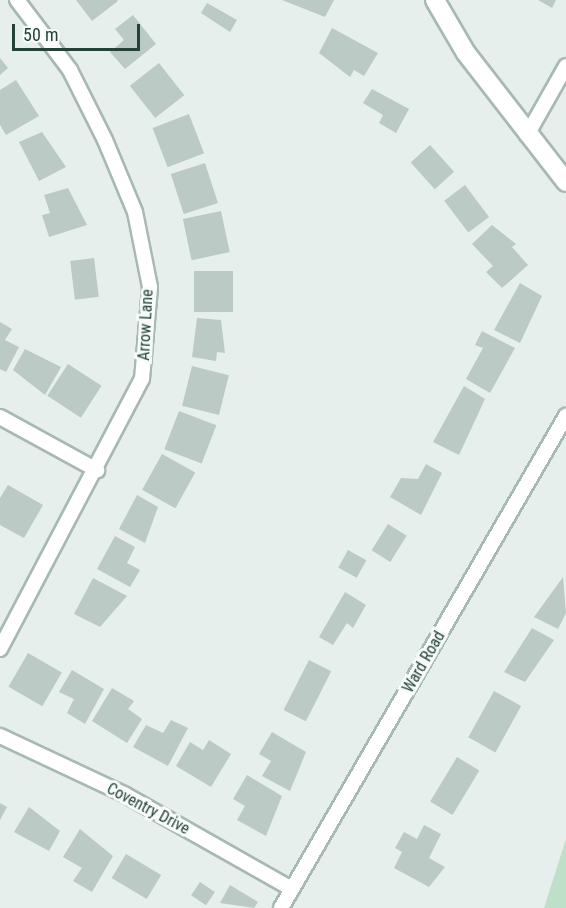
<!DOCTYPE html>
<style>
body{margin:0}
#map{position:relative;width:566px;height:908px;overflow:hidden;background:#e6efeb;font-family:"Roboto Condensed",sans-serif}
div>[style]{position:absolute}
.green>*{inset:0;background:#bfe0c8}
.building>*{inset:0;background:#bbcac4;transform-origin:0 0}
.roads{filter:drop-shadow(2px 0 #a8b8b2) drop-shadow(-2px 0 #a8b8b2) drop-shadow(0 2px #a8b8b2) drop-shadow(0 -2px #a8b8b2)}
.street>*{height:14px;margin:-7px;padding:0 7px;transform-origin:7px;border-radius:7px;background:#fff}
.secondary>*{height:18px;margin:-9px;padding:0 9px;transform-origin:9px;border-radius:9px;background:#fff}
span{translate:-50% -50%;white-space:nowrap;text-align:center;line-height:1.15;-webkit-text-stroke:6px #f7fbf9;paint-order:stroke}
.street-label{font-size:16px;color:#24423a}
.scale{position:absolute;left:12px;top:24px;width:128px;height:27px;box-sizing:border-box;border:3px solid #24423a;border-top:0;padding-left:8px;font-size:18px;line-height:21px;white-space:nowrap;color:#24423a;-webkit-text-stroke:4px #f7fbf9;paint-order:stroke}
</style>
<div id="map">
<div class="green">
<i style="clip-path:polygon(566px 839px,566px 908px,544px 908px)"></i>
</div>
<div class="building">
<i style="clip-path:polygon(76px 0,117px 0,118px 1px,92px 21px)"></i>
<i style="clip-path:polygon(282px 0,334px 0,325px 17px)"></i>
<i style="clip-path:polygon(538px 0,556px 0,552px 8px)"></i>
<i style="clip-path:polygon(207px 3px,237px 20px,230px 32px,201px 13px)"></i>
<i style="clip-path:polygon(133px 15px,156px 44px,125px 69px,110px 52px,124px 40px,115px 29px)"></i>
<i style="clip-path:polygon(332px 28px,378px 53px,364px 76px,354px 70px,350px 77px,319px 53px)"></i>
<i style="clip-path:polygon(0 58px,8px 68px,0 75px)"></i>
<i style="left:159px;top:63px;width:41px;height:37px;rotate:52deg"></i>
<i style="clip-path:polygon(16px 80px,39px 116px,6px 135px,0 125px,0 90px)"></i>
<i style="clip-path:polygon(372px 89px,409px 109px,396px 133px,379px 123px,383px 115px,363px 103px)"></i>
<i style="left:189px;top:114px;width:42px;height:39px;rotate:69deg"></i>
<i style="clip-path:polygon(42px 132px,66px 167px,39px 181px,19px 142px)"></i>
<i style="left:430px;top:145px;width:36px;height:26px;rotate:48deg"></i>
<i style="left:205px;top:163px;width:42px;height:36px;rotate:72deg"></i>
<i style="left:465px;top:185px;width:40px;height:26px;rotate:53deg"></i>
<i style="clip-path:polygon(68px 188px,87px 225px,49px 237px,42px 215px,50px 213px,44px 195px)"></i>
<i style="left:221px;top:211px;width:42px;height:39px;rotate:78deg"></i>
<i style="clip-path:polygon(492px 225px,516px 244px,512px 247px,528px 265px,502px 288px,486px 272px,493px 266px,472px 244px)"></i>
<i style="left:94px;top:258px;width:39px;height:24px;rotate:83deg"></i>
<i style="left:194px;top:271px;width:39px;height:41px"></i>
<i style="clip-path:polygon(520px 283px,542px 296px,520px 343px,494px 330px)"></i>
<i style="clip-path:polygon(197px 318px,221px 320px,225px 353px,217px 352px,216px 361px,192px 357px)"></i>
<i style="clip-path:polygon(0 322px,12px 329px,5px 340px,19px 347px,6px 372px,0 369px)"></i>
<i style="clip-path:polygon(482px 331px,515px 348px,490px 393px,466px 379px,483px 348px,475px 345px)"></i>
<i style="clip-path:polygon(25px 349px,61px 367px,45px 395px,13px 370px)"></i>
<i style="left:68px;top:364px;width:40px;height:38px;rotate:33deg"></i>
<i style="left:192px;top:366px;width:38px;height:41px;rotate:14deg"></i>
<i style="clip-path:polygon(464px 386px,485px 399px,459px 455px,433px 442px)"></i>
<i style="left:179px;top:411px;width:40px;height:41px;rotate:21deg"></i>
<i style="left:162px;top:454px;width:38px;height:41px;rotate:29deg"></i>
<i style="clip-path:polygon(426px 464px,442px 473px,421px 515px,390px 497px,401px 478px,418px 479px)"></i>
<i style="clip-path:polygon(8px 485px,43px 505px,24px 538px,0 525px,0 498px)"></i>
<i style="clip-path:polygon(137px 495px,158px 507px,145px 543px,119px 529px)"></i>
<i style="left:388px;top:524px;width:22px;height:31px;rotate:32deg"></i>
<i style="clip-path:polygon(115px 536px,135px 547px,127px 563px,140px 570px,130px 587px,97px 569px)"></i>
<i style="left:348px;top:550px;width:21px;height:20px;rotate:29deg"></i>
<i style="clip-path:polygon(563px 577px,566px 613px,558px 629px,534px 617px)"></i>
<i style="clip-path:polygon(93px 578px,127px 596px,100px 627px,74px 614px)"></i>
<i style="clip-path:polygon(345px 592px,366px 605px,353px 628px,347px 623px,333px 645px,319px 637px)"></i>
<i style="clip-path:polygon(532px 628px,554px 640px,525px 682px,504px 672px)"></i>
<i style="left:28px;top:653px;width:39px;height:39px;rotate:30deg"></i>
<i style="left:309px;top:660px;width:25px;height:56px;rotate:27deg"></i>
<i style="clip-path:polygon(72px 670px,104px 689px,85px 724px,67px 713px,74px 699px,59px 692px)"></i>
<i style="clip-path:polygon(112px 688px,134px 701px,128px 709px,142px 719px,127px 743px,92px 721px)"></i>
<i style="left:494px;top:691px;width:31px;height:53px;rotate:29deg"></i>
<i style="clip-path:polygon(171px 720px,188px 728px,168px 766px,133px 747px,146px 725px,163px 733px)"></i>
<i style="clip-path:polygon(272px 732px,306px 752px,290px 791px,262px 776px,271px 761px,259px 754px)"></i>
<i style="clip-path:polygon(209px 740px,231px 754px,211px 787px,176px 766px,190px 742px,203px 750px)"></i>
<i style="left:457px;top:757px;width:26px;height:52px;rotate:31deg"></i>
<i style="clip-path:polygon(247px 775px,282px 796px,266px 836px,237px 820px,245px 806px,233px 799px)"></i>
<i style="clip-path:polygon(0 803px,7px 807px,0 820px)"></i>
<i style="clip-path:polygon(29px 807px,60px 831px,49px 851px,14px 832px)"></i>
<i style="clip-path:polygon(424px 825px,441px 834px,429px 858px,445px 867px,429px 887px,394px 868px,402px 852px,395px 848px,404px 832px,417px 839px)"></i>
<i style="clip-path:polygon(80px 829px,113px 856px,92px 892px,73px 881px,82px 868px,63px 857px)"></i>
<i style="left:126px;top:854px;width:41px;height:28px;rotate:31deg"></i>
<i style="left:200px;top:882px;width:18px;height:16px;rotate:34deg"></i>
<i style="clip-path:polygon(230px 885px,258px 902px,254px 908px,220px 903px)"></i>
</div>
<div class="roads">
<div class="street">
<i style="left:527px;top:135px;width:79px;rotate:-60.5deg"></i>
<i style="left:0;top:417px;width:111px;rotate:28.7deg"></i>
<i style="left:0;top:649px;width:305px;rotate:-62.3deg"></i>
<i style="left:142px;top:379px;width:92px;rotate:-85deg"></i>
<i style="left:150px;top:287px;width:76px;rotate:-101.3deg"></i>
<i style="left:135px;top:212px;width:78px;rotate:-112.6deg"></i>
<i style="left:105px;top:140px;width:78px;rotate:-116.6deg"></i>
<i style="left:70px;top:70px;width:88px;rotate:-127.1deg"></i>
<i style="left:0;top:736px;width:137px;rotate:25.1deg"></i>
<i style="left:124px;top:794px;width:193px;rotate:29.5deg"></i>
<i style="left:281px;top:908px;width:569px;rotate:-59.92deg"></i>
</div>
<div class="secondary">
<i style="left:435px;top:0;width:61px;rotate:59.7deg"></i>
<i style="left:466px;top:53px;width:163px;rotate:52.2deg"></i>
</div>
</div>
<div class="street-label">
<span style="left:146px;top:325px;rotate:-87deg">Arrow Lane</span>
<span style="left:424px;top:662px;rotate:-60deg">Ward Road</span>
<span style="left:148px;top:809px;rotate:28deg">Coventry Drive</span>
</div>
<div class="scale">50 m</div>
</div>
